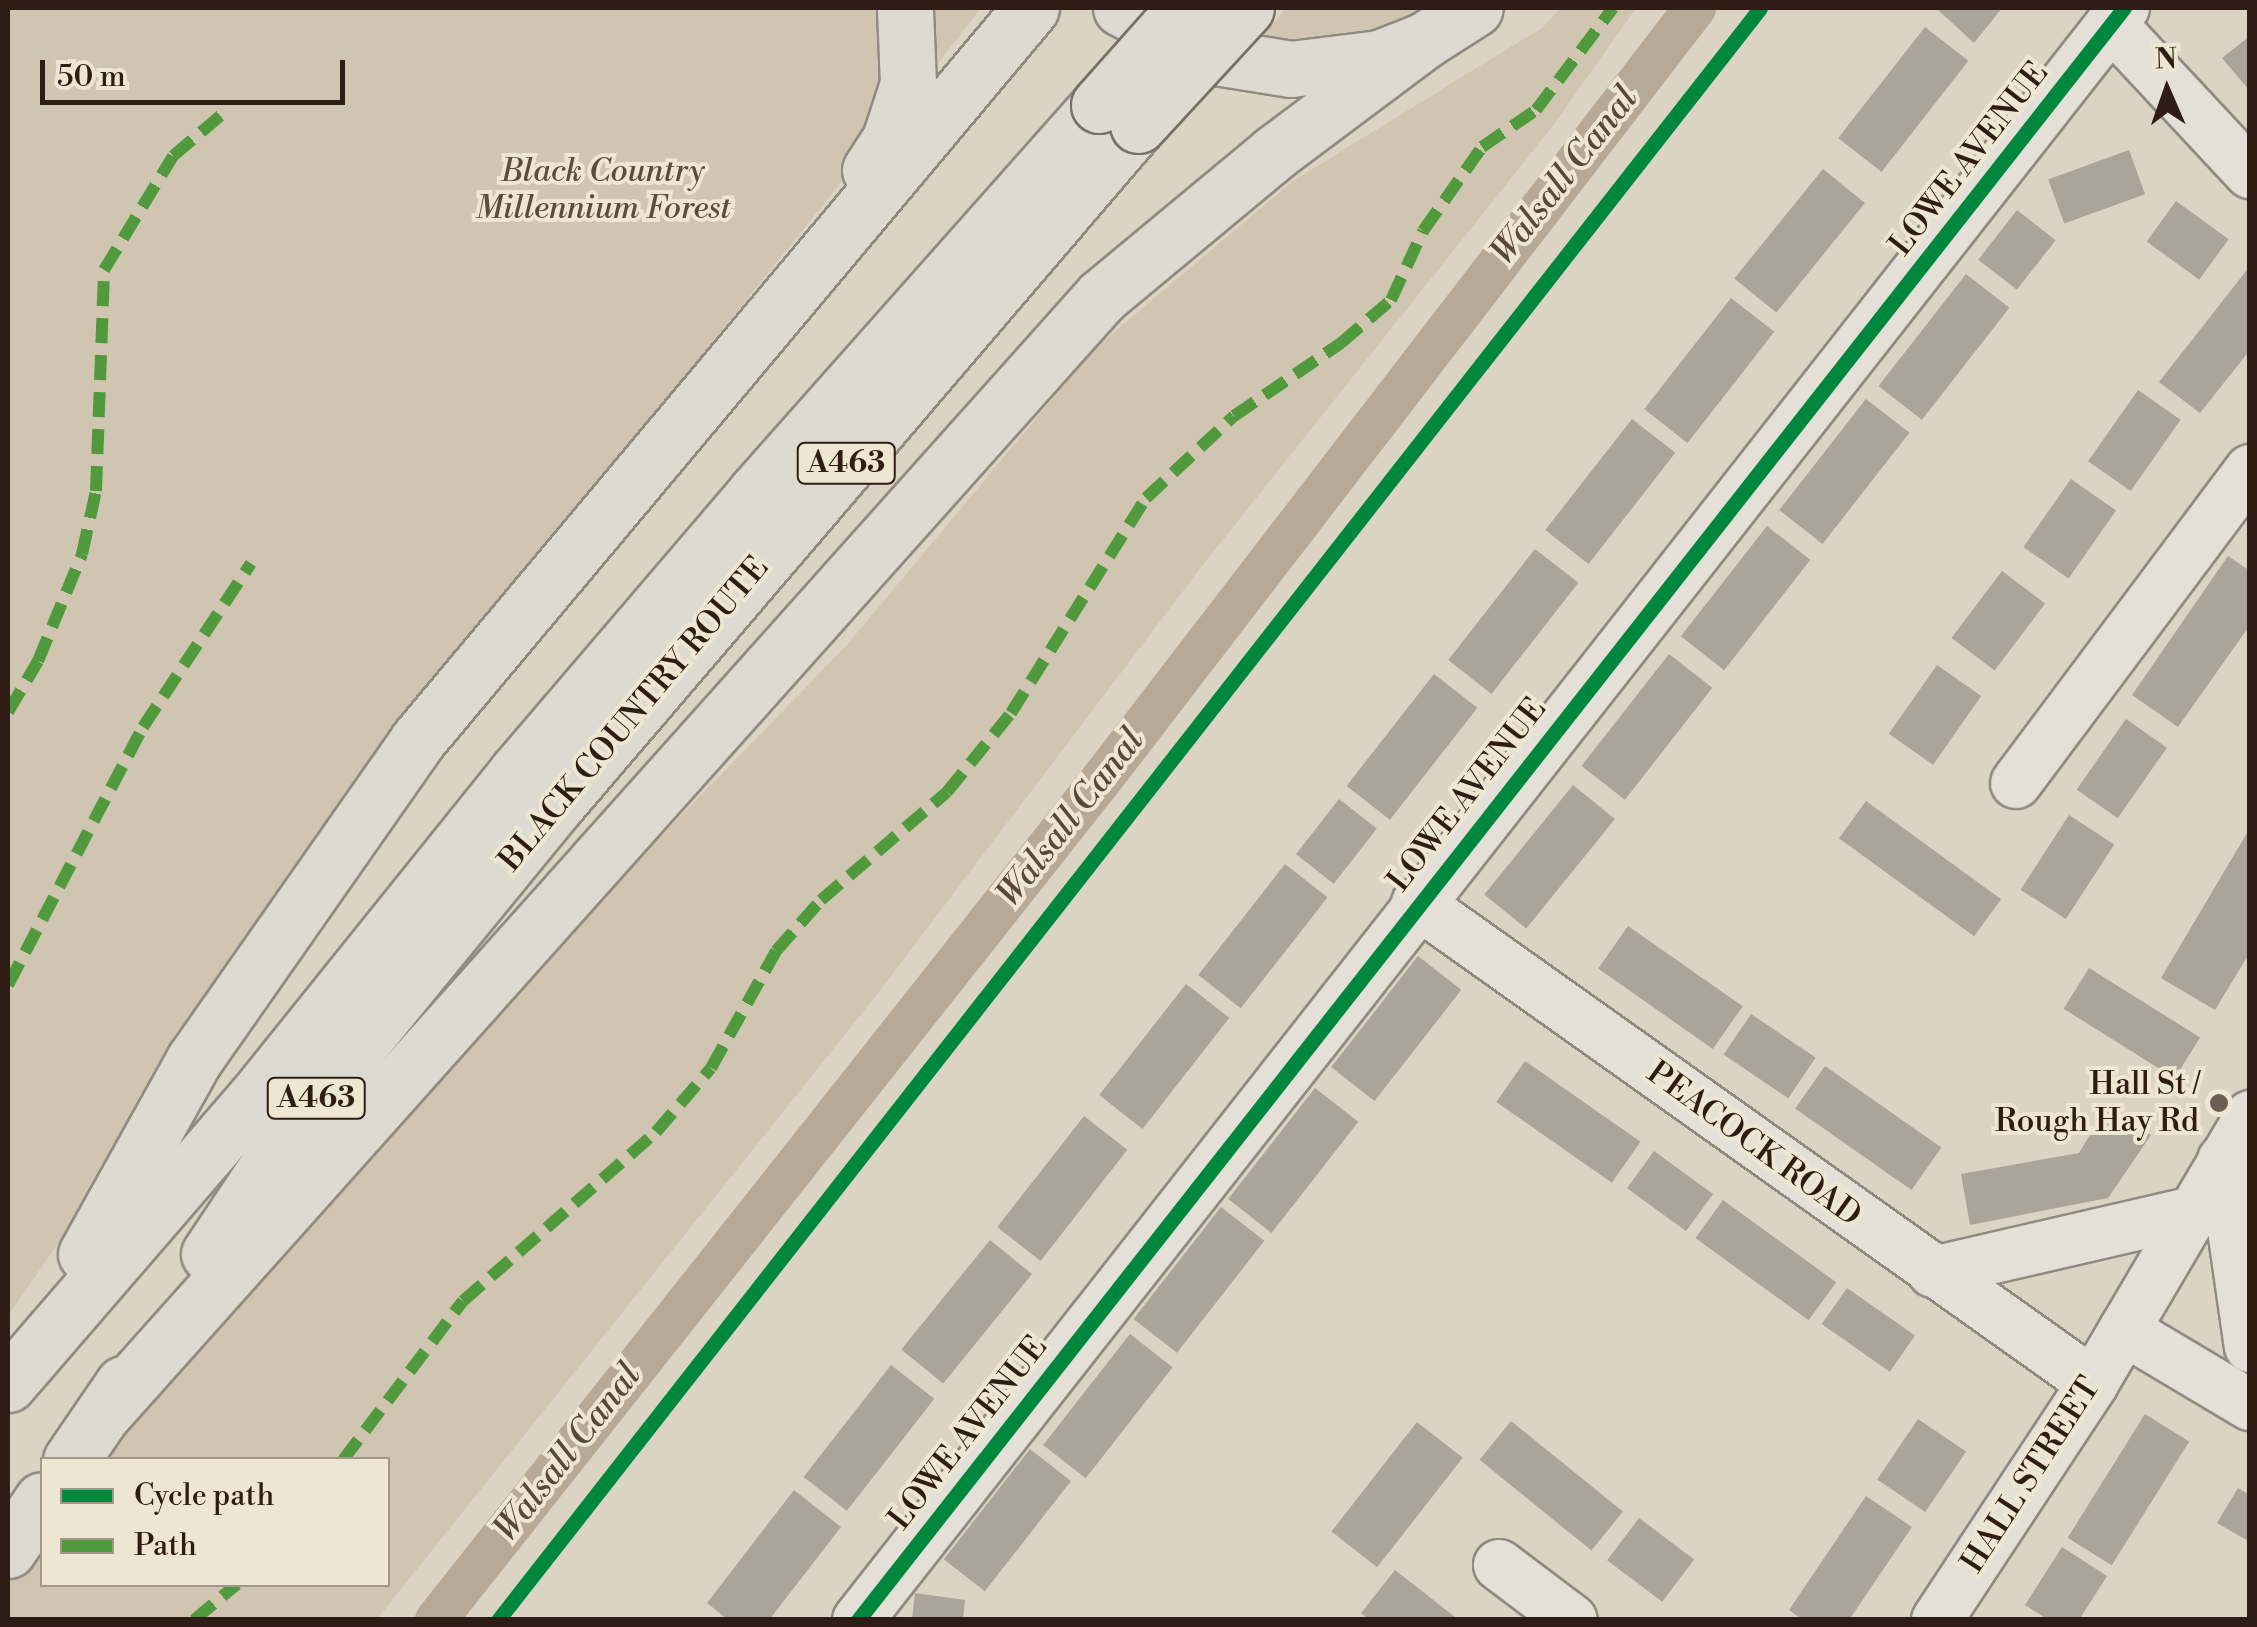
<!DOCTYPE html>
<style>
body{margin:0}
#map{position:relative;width:2257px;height:1627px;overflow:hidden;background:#dbd4c4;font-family:"Libre Bodoni",serif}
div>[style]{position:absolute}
.green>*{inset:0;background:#cfc5b0}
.canal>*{height:42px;margin:-21px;padding:0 21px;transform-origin:21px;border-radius:21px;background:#b6aa96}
.building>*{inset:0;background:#aaa499;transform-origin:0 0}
.roads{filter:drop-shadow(2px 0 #908a80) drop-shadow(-2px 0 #908a80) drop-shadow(0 2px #908a80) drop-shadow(0 -2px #908a80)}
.minor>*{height:50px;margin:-25px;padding:0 25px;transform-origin:25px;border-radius:25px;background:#e4e0d8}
.highway>*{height:55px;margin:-27.5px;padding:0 27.5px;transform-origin:27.5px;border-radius:27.5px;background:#dedad1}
.bridges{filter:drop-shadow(2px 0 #777168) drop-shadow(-2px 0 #777168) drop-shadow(0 2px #777168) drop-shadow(0 -2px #777168)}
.highway-bridge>*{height:55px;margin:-27.5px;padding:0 27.5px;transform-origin:27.5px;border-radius:27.5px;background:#dedad1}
.quiet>*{height:12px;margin-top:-6px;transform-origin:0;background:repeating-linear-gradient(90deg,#509a3d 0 25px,transparent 0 37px)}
.cycleway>*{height:15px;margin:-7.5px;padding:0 7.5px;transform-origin:7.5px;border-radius:7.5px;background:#00873e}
.dots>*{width:28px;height:28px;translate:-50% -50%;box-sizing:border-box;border:5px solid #ede6d3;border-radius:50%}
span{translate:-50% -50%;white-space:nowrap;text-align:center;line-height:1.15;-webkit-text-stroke:8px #ede6d3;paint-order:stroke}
.shield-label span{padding:2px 8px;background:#ede6d3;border:2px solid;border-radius:8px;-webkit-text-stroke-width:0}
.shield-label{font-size:30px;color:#2e1d14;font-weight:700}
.street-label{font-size:32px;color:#2e1d14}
.park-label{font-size:32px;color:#5b4c3e;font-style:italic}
.poi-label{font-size:32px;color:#2e1d14}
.right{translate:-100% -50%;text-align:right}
.water-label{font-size:35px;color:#58483a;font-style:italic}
.frame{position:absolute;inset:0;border:10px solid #2e1d14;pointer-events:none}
.legend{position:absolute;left:40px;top:1457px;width:350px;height:130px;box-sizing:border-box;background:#ede6d3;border:2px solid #a19687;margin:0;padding:12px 18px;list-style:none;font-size:30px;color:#2e1d14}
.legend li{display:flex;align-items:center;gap:20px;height:50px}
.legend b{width:50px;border:2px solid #a19687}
.north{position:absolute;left:2117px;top:40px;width:100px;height:100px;-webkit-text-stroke:8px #ede6d3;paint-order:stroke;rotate:358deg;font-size:28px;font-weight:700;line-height:40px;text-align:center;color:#2e1d14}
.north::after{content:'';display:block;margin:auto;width:35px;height:45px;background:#2e1d14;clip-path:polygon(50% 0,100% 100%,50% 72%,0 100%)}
.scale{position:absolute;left:40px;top:60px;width:305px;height:45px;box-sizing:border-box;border:5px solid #2e1d14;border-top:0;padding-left:12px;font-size:30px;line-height:35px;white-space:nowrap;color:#2e1d14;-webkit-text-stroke:8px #ede6d3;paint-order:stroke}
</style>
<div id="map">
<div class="green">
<i style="clip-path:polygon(8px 8px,879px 8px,889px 65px,847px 175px,484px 625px,8px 1316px)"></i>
<i style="clip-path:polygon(928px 8px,981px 8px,932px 71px)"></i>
<i style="clip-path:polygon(1286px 8px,1426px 8px,1372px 30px,1312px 41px,1262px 37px)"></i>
<i style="clip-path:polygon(1560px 8px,1636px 8px,1555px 123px,1202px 566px,875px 997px,377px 1619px,8px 1619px,8px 1584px,42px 1537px,42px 1584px,388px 1584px,388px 1460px,101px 1459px,154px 1393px,634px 864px,846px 646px,1094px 349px,1293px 181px,1543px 27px)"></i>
</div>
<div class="canal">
<i style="left:436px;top:1620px;width:1078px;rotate:-51.63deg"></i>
<i style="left:1105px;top:775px;width:968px;rotate:-52.43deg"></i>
</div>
<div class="building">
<i style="clip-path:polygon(1936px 8px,2002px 8px,1974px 43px)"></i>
<i style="left:1925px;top:27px;width:55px;height:141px;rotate:38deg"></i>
<i style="clip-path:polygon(2250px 36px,2250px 91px,2222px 58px)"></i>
<i style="left:2129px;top:150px;width:47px;height:86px;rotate:70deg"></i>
<i style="left:1823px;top:169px;width:54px;height:141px;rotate:39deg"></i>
<i style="left:2176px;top:201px;width:65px;height:50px;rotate:36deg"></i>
<i style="left:2017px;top:210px;width:49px;height:63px;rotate:38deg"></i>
<i style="clip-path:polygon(2250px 266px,2250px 350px,2200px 413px,2159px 382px)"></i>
<i style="left:1966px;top:274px;width:55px;height:142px;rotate:38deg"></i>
<i style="left:1731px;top:298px;width:55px;height:141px;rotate:38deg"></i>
<i style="left:2138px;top:390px;width:52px;height:87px;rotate:35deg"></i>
<i style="left:1866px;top:399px;width:55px;height:141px;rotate:38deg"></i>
<i style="left:1632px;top:419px;width:55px;height:141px;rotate:38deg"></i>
<i style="left:2071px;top:479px;width:55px;height:83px;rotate:35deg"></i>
<i style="left:1767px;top:526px;width:55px;height:140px;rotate:38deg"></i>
<i style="left:1535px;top:549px;width:55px;height:141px;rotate:38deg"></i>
<i style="clip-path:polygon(2228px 556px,2250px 571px,2250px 625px,2178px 727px,2132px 695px)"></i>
<i style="left:2002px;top:571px;width:54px;height:84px;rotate:37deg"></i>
<i style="left:1669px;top:654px;width:55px;height:142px;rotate:38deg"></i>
<i style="left:1937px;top:665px;width:54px;height:84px;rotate:35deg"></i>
<i style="left:1434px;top:674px;width:55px;height:142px;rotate:38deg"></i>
<i style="left:2126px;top:719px;width:50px;height:86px;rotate:35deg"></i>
<i style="left:1573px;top:785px;width:54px;height:141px;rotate:39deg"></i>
<i style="left:1339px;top:799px;width:48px;height:70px;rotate:38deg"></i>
<i style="left:1866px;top:801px;width:167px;height:46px;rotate:36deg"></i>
<i style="left:2069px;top:815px;width:54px;height:89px;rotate:33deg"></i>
<i style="clip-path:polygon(2250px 828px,2250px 952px,2215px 1010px,2161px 978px)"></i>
<i style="left:1285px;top:864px;width:54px;height:141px;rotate:38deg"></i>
<i style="left:1628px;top:926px;width:140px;height:52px;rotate:35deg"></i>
<i style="left:1418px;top:956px;width:55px;height:141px;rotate:38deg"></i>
<i style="left:2089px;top:968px;width:131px;height:48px;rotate:32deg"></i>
<i style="left:1186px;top:984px;width:55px;height:141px;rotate:38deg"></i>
<i style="left:1751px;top:1014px;width:78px;height:49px;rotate:34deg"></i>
<i style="left:1525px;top:1061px;width:141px;height:50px;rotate:35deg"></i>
<i style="left:1825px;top:1066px;width:142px;height:52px;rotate:35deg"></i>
<i style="left:1315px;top:1088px;width:55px;height:141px;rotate:38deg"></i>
<i style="clip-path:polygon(2105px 1110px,2151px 1135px,2108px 1198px,1970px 1225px,1961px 1174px,2079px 1153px)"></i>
<i style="left:1084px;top:1116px;width:55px;height:141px;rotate:38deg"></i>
<i style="left:1654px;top:1151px;width:73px;height:46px;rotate:36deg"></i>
<i style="left:1723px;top:1200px;width:140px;height:47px;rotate:36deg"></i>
<i style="left:1221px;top:1207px;width:55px;height:142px;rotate:38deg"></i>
<i style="left:990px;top:1240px;width:54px;height:141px;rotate:39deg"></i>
<i style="left:1847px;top:1288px;width:83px;height:44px;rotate:35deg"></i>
<i style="left:1130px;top:1334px;width:54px;height:141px;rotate:38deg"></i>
<i style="left:891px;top:1365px;width:55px;height:142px;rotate:38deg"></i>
<i style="left:2145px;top:1414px;width:52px;height:146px;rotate:32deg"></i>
<i style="left:1918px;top:1419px;width:58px;height:73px;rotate:34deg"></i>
<i style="left:1511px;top:1421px;width:144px;height:50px;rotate:39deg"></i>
<i style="left:1417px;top:1422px;width:58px;height:139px;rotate:38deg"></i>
<i style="left:1030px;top:1449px;width:52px;height:140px;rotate:38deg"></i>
<i style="clip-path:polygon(2238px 1488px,2250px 1495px,2250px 1542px,2217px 1523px)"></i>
<i style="clip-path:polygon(794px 1490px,841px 1527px,769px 1620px,728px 1620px,707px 1603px)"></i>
<i style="clip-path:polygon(1866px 1496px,1912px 1527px,1849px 1620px,1803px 1620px,1789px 1610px)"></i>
<i style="left:1639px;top:1518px;width:69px;height:53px;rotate:37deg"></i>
<i style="clip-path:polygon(2062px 1547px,2107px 1576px,2079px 1620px,2049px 1620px,2025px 1605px)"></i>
<i style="clip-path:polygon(1395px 1570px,1459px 1620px,1369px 1620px,1361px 1613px)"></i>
<i style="clip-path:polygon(915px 1593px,965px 1600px,963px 1620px,912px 1620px)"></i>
</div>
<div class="roads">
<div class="minor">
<i style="left:2111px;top:24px;width:204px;rotate:47deg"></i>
<i style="left:2016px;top:783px;width:391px;rotate:-53.2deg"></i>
<i style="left:1417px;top:903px;width:829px;rotate:35.38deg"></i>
<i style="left:2223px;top:1160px;width:189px;rotate:81.8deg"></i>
<i style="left:1933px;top:1272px;width:267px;rotate:-13deg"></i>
<i style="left:2124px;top:1330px;width:147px;rotate:30.8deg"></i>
<i style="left:1499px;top:1565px;width:91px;rotate:37deg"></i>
<i style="left:858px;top:1620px;width:2050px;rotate:-51.86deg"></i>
<i style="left:1937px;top:1620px;width:284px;rotate:-56.6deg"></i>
<i style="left:2093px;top:1383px;width:310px;rotate:-59.5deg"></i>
</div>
<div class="highway">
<i style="left:1121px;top:8px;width:107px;rotate:27.3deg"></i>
<i style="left:1216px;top:57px;width:76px;rotate:9.1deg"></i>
<i style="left:1291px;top:69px;width:89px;rotate:-7.1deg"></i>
<i style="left:1379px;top:58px;width:49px;rotate:-21.4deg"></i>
<i style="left:1425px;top:40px;width:59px;rotate:-32.6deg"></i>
<i style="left:870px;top:170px;width:37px;rotate:-57deg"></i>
<i style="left:890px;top:139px;width:58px;rotate:-71.9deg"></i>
<i style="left:908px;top:84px;width:76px;rotate:-92.3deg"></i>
<i style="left:86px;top:1254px;width:222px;rotate:-60.9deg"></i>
<i style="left:194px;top:1060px;width:389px;rotate:-55deg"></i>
<i style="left:417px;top:741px;width:956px;rotate:-50.05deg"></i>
<i style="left:209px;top:1254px;width:162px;rotate:-56.3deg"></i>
<i style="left:299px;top:1119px;width:407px;rotate:-50.7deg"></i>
<i style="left:557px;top:804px;width:894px;rotate:-49.45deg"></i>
<i style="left:8px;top:1384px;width:378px;rotate:-49.2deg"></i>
<i style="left:255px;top:1098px;width:418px;rotate:-51.2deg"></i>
<i style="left:517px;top:772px;width:367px;rotate:-49.5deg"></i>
<i style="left:755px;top:493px;width:519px;rotate:-48.44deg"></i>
<i style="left:103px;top:1414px;width:1499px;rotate:-48.22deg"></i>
<i style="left:1102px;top:296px;width:224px;rotate:-39.7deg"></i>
<i style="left:1274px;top:153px;width:189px;rotate:-36.8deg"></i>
<i style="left:71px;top:1460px;width:92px;rotate:-55.6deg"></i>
<i style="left:8px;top:1550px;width:60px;rotate:-55.8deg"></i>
</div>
</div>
<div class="bridges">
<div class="highway-bridge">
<i style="left:1099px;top:105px;width:130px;rotate:-48.4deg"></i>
<i style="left:1138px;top:125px;width:159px;rotate:-47.3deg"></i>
</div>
</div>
<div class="quiet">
<i style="left:8px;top:712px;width:59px;rotate:-59.5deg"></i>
<i style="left:38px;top:661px;width:116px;rotate:-67.6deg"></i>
<i style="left:82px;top:554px;width:65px;rotate:-77.5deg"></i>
<i style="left:96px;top:491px;width:221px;rotate:-87.9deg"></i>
<i style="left:104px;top:270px;width:133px;rotate:-58.8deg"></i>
<i style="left:173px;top:156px;width:71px;rotate:-40.4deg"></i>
<i style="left:8px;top:985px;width:291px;rotate:-62.4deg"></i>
<i style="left:143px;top:727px;width:196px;rotate:-56.6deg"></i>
<i style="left:343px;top:1460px;width:199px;rotate:-53deg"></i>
<i style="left:463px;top:1301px;width:257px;rotate:-41.2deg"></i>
<i style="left:656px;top:1132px;width:84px;rotate:-49.3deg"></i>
<i style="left:711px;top:1068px;width:134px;rotate:-60.9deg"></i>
<i style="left:776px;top:951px;width:68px;rotate:-48.6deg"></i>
<i style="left:821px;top:900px;width:166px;rotate:-40.6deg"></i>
<i style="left:947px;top:792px;width:102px;rotate:-51deg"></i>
<i style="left:1011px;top:713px;width:254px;rotate:-57.9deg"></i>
<i style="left:1146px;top:498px;width:120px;rotate:-43deg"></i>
<i style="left:1234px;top:416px;width:130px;rotate:-34.3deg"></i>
<i style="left:1341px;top:343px;width:66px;rotate:-40.7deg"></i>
<i style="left:1391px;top:300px;width:76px;rotate:-65.1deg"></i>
<i style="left:1423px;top:231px;width:103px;rotate:-54.9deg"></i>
<i style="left:1482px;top:147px;width:65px;rotate:-34.4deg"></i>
<i style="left:1536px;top:110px;width:128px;rotate:-53deg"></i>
<i style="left:194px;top:1620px;width:56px;rotate:-39.9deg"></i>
</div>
<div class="cycleway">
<i style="left:498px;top:1620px;width:2047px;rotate:-51.94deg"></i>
<i style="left:858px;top:1620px;width:2050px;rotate:-51.86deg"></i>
</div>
<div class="dots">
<i style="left:2219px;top:1103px;background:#6b5d52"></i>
</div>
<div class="shield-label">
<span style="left:846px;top:463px">A463</span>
<span style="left:316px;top:1098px">A463</span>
</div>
<div class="street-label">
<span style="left:1969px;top:159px;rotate:-52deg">LOWE AVENUE</span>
<span style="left:634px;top:714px;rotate:-50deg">BLACK COUNTRY ROUTE</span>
<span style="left:1467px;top:795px;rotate:-52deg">LOWE AVENUE</span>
<span style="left:1754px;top:1144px;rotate:36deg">PEACOCK ROAD</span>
<span style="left:968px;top:1433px;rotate:-52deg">LOWE AVENUE</span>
<span style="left:2031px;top:1475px;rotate:-57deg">HALL STREET</span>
</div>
<div class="park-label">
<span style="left:603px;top:190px">Black Country<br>Millennium Forest</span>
</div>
<div class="poi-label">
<span class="right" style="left:2199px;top:1103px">Hall St /<br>Rough Hay Rd</span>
</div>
<div class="water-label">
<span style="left:1565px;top:176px;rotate:-52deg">Walsall Canal</span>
<span style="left:1071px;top:818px;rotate:-52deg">Walsall Canal</span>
<span style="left:568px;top:1453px;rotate:-52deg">Walsall Canal</span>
</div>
<div class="frame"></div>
<ul class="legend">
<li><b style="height:12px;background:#00873e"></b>Cycle path</li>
<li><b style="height:12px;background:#509a3d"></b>Path</li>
</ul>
<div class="north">N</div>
<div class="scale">50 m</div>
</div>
